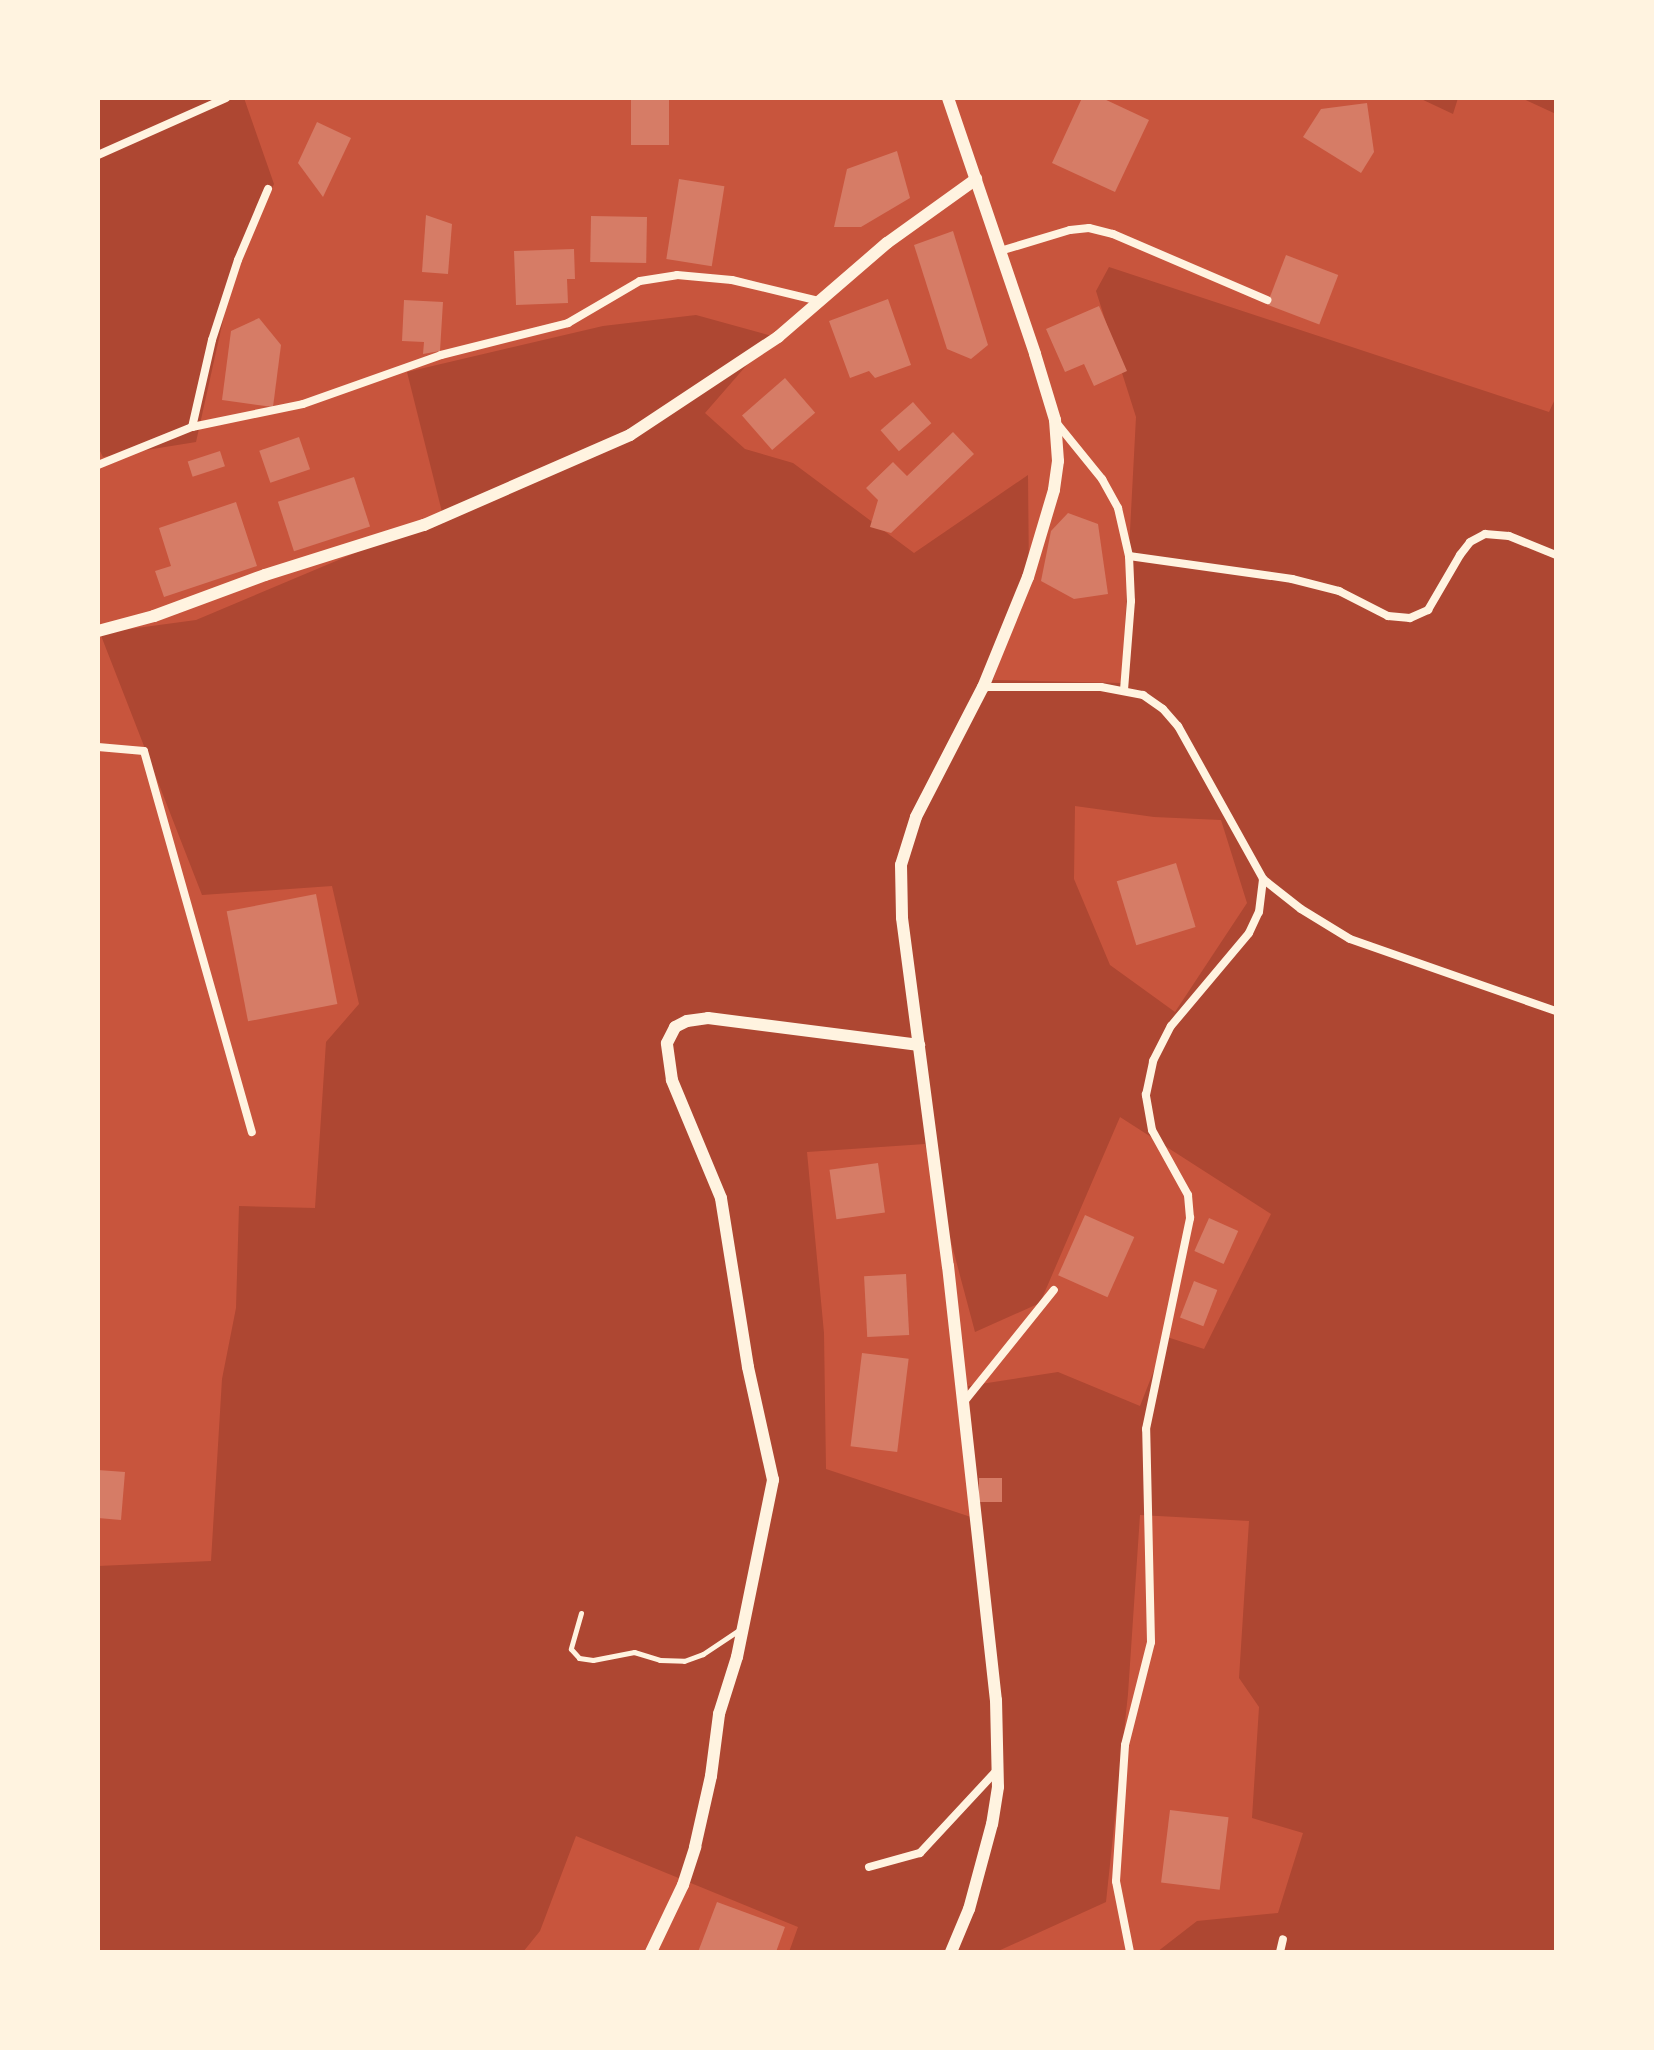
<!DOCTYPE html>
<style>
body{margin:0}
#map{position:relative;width:1654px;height:2050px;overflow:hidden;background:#c8553d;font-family:"Golos Text",sans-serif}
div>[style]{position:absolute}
.green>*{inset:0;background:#ae4732}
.building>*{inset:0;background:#d67c66;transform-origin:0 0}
.service>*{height:5px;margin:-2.5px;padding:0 2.5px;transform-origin:2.5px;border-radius:2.5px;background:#fff3e0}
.minor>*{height:8px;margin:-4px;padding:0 4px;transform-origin:4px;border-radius:4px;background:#fff3e0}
.tertiary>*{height:12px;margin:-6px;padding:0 6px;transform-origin:6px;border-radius:6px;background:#fff3e0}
span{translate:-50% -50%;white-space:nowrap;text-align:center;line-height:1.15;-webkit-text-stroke:7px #fff3e0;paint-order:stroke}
.frame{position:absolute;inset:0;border:100px solid #fff3e0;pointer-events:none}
</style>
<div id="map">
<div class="green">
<i style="clip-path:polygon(98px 98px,244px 98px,274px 184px,234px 271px,196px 442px,103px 457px,98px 447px)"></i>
<i style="clip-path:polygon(1419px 98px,1458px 98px,1453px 114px)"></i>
<i style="clip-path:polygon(1521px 98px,1556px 98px,1556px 114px)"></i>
<i style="clip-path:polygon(evenodd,1109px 267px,1549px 412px,1556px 397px,1556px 1952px,1157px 1952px,1197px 1921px,1278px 1913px,1303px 1833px,1252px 1818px,1259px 1707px,1239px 1678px,1249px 1521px,1140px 1515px,1128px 1694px,1106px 1902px,996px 1952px,789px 1952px,798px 1927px,576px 1836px,540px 1931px,523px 1952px,98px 1952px,98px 1566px,211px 1561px,222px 1379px,236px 1308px,239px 1206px,315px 1208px,326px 1042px,359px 1004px,332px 886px,202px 895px,100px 633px,196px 620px,443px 516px,407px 372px,603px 326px,696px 315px,772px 336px,705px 413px,745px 449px,793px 463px,914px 553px,1028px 475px,1029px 577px,993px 680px,1122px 683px,1136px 417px,1096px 291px,1109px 267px,1075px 806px,1154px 817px,1221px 820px,1247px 903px,1175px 1012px,1110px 965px,1074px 879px,1075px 806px,1109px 267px,1120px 1117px,1271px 1214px,1204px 1349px,1167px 1337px,1140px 1406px,1058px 1372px,968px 1386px,980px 1520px,826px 1469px,824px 1333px,807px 1152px,925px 1144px,975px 1332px,1040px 1303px,1120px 1117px)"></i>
</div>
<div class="building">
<i style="left:631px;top:98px;width:38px;height:47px"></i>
<i style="clip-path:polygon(1082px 98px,1102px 98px,1149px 120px,1115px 192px,1052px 163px)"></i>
<i style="clip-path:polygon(1367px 103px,1374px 152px,1361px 173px,1303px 137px,1321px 109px)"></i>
<i style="clip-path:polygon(317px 122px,351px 138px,323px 197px,298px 163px)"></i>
<i style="clip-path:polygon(897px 151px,910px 198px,861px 227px,834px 227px,847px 169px)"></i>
<i style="left:679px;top:179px;width:46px;height:81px;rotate:9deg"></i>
<i style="clip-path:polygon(426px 215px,452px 224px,448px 274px,422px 272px)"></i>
<i style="left:591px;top:216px;width:56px;height:46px;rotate:1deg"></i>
<i style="clip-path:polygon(953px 231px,988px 345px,971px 359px,947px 349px,914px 245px)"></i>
<i style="clip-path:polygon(574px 249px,575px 279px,567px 279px,568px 303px,516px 305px,514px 251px)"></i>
<i style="left:1286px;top:255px;width:56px;height:53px;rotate:21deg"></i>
<i style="clip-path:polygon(888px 299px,911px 365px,875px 378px,869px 371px,850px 378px,829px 321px)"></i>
<i style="clip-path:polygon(404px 300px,443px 302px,440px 351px,423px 354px,424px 342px,402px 341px)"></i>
<i style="clip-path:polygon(1099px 306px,1127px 371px,1094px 386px,1084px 364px,1065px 372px,1046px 329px)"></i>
<i style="clip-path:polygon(259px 318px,281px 345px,273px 407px,222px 400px,231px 331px)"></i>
<i style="left:785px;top:378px;width:46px;height:57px;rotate:49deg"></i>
<i style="left:913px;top:402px;width:28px;height:43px;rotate:49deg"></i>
<i style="clip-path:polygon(953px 432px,974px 454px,891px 533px,870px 527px,878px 500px,866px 488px,893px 462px,907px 476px)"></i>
<i style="left:299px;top:437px;width:34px;height:42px;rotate:71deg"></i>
<i style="left:220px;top:451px;width:16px;height:34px;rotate:72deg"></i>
<i style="left:354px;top:477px;width:52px;height:80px;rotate:72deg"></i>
<i style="clip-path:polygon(236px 502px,257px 566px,164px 597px,155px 571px,171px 566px,159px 528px)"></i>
<i style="clip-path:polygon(1068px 513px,1098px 524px,1108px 594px,1074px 599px,1041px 581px,1051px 531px)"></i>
<i style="left:1176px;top:863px;width:67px;height:62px;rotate:73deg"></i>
<i style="left:316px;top:894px;width:112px;height:91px;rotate:79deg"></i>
<i style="left:878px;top:1163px;width:50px;height:49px;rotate:82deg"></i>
<i style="left:1085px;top:1215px;width:54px;height:66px;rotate:24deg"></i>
<i style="left:1209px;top:1218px;width:32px;height:36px;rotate:24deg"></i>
<i style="left:906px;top:1274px;width:61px;height:42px;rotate:87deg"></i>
<i style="left:1194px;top:1281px;width:25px;height:39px;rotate:21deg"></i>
<i style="left:862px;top:1353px;width:47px;height:94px;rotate:7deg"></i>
<i style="clip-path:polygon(98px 1470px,125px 1472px,121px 1520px,98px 1518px)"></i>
<i style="left:1002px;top:1478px;width:24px;height:23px;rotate:90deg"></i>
<i style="left:1170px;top:1810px;width:59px;height:73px;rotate:7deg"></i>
<i style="clip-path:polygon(717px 1902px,785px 1927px,776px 1952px,698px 1952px)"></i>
</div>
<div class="service">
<i style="left:581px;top:1613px;width:37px;rotate:106deg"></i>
<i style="left:571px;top:1649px;width:12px;rotate:48deg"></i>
<i style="left:579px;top:1658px;width:14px;rotate:8deg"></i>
<i style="left:593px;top:1660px;width:42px;rotate:-11deg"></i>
<i style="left:634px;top:1652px;width:27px;rotate:17deg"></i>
<i style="left:660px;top:1660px;width:24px;rotate:2deg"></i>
<i style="left:684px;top:1661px;width:20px;rotate:-20deg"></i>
<i style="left:703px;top:1654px;width:43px;rotate:-33.7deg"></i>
</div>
<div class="minor">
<i style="left:98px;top:155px;width:140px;rotate:-24deg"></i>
<i style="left:268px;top:189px;width:77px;rotate:112.9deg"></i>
<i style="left:238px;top:260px;width:84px;rotate:108deg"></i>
<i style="left:212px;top:340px;width:89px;rotate:102.9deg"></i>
<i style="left:192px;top:427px;width:113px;rotate:-11.7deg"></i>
<i style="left:303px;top:404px;width:146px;rotate:-19.5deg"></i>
<i style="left:441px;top:355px;width:131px;rotate:-14.1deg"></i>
<i style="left:568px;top:323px;width:83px;rotate:-30.3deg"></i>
<i style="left:640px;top:281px;width:37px;rotate:-9deg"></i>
<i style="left:677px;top:275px;width:55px;rotate:5.2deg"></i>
<i style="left:732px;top:280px;width:89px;rotate:13.6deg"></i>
<i style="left:1000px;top:251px;width:73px;rotate:-16.7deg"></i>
<i style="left:1070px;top:230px;width:19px;rotate:-6deg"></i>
<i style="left:1089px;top:228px;width:25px;rotate:14deg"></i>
<i style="left:1113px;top:234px;width:168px;rotate:23.2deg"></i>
<i style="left:1055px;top:421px;width:75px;rotate:51deg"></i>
<i style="left:1102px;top:479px;width:33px;rotate:61deg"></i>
<i style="left:1118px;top:508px;width:49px;rotate:77.1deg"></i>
<i style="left:1129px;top:556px;width:45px;rotate:87.5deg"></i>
<i style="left:1131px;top:601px;width:88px;rotate:94.5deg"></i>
<i style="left:98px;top:465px;width:101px;rotate:-22deg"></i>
<i style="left:1129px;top:556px;width:165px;rotate:8deg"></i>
<i style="left:1292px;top:579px;width:49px;rotate:14.3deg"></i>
<i style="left:1339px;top:591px;width:55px;rotate:27deg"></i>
<i style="left:1388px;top:616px;width:22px;rotate:5deg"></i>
<i style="left:1410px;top:618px;width:20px;rotate:-24deg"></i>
<i style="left:1428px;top:610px;width:64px;rotate:-59.8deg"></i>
<i style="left:1460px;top:555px;width:16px;rotate:-52deg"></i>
<i style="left:1470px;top:542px;width:17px;rotate:-28deg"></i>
<i style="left:1485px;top:534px;width:24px;rotate:5deg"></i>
<i style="left:1509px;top:536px;width:51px;rotate:22deg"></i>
<i style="left:983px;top:687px;width:118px"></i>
<i style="left:1101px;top:687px;width:43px;rotate:10.8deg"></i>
<i style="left:1143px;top:695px;width:24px;rotate:35deg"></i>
<i style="left:1163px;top:709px;width:23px;rotate:49deg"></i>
<i style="left:1178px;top:726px;width:175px;rotate:60.9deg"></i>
<i style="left:1263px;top:879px;width:48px;rotate:38.3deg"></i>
<i style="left:1301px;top:909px;width:57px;rotate:31.5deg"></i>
<i style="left:1350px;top:939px;width:218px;rotate:19.3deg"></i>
<i style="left:98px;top:747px;width:46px;rotate:5deg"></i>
<i style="left:144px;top:751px;width:396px;rotate:74.2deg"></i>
<i style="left:963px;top:1403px;width:145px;rotate:-51.2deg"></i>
<i style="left:869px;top:1867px;width:53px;rotate:-15.4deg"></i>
<i style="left:920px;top:1853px;width:115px;rotate:-47.1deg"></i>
<i style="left:1130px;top:1952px;width:72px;rotate:-101.2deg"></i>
<i style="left:1116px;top:1881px;width:136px;rotate:-86.2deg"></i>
<i style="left:1125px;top:1745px;width:106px;rotate:-75.8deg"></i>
<i style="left:1151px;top:1642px;width:213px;rotate:-91.3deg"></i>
<i style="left:1146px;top:1429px;width:216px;rotate:-78.2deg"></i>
<i style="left:1190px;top:1218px;width:23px;rotate:-95deg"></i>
<i style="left:1188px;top:1195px;width:74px;rotate:-119deg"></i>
<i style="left:1152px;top:1130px;width:36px;rotate:-100deg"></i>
<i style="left:1146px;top:1095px;width:35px;rotate:-78deg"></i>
<i style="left:1153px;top:1061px;width:39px;rotate:-63deg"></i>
<i style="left:1171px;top:1026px;width:121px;rotate:-50deg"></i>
<i style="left:1249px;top:933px;width:23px;rotate:-65deg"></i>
<i style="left:1259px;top:912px;width:33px;rotate:-83deg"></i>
<i style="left:1280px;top:1952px;width:13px;rotate:-77deg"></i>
</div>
<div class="tertiary">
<i style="left:948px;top:98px;width:270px;rotate:71.2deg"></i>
<i style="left:1035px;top:354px;width:69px;rotate:73.1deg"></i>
<i style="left:1055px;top:420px;width:41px;rotate:85.8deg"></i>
<i style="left:1058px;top:461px;width:29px;rotate:98deg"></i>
<i style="left:1054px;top:490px;width:91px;rotate:106.6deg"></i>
<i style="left:1028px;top:577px;width:119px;rotate:112.2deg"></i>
<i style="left:983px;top:687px;width:146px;rotate:117.3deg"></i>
<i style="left:916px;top:817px;width:50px;rotate:107.4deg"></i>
<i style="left:901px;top:865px;width:53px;rotate:88.9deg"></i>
<i style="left:902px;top:918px;width:351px;rotate:82.5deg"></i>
<i style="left:948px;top:1266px;width:437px;rotate:83.7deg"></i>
<i style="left:996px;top:1700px;width:87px;rotate:88.7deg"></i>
<i style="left:998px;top:1787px;width:37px;rotate:99deg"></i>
<i style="left:992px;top:1824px;width:88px;rotate:105.1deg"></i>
<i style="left:969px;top:1909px;width:47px;rotate:112.7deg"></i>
<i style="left:98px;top:631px;width:58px;rotate:-15deg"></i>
<i style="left:154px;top:616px;width:118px;rotate:-20.3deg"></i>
<i style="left:265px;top:575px;width:167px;rotate:-17.5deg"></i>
<i style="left:424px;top:525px;width:225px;rotate:-23.6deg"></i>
<i style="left:630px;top:435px;width:178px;rotate:-33.5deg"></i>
<i style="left:778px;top:337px;width:144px;rotate:-40.8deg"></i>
<i style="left:887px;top:243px;width:110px;rotate:-35.7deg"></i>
<i style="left:651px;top:1952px;width:74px;rotate:-64.5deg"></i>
<i style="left:683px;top:1885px;width:40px;rotate:-72deg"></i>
<i style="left:695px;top:1847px;width:73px;rotate:-77.3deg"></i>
<i style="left:711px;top:1776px;width:63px;rotate:-82.6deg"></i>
<i style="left:719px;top:1714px;width:60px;rotate:-72.5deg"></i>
<i style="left:737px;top:1657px;width:181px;rotate:-78.5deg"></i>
<i style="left:773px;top:1480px;width:116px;rotate:-102.5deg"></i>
<i style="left:748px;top:1367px;width:171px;rotate:-99.1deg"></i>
<i style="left:721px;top:1198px;width:128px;rotate:-112.6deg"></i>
<i style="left:672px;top:1080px;width:37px;rotate:-98deg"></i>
<i style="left:667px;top:1043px;width:18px;rotate:-63deg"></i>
<i style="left:675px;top:1027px;width:13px;rotate:-27deg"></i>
<i style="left:687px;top:1021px;width:21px;rotate:-8deg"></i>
<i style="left:708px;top:1018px;width:213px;rotate:7.3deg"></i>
</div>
<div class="frame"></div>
</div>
